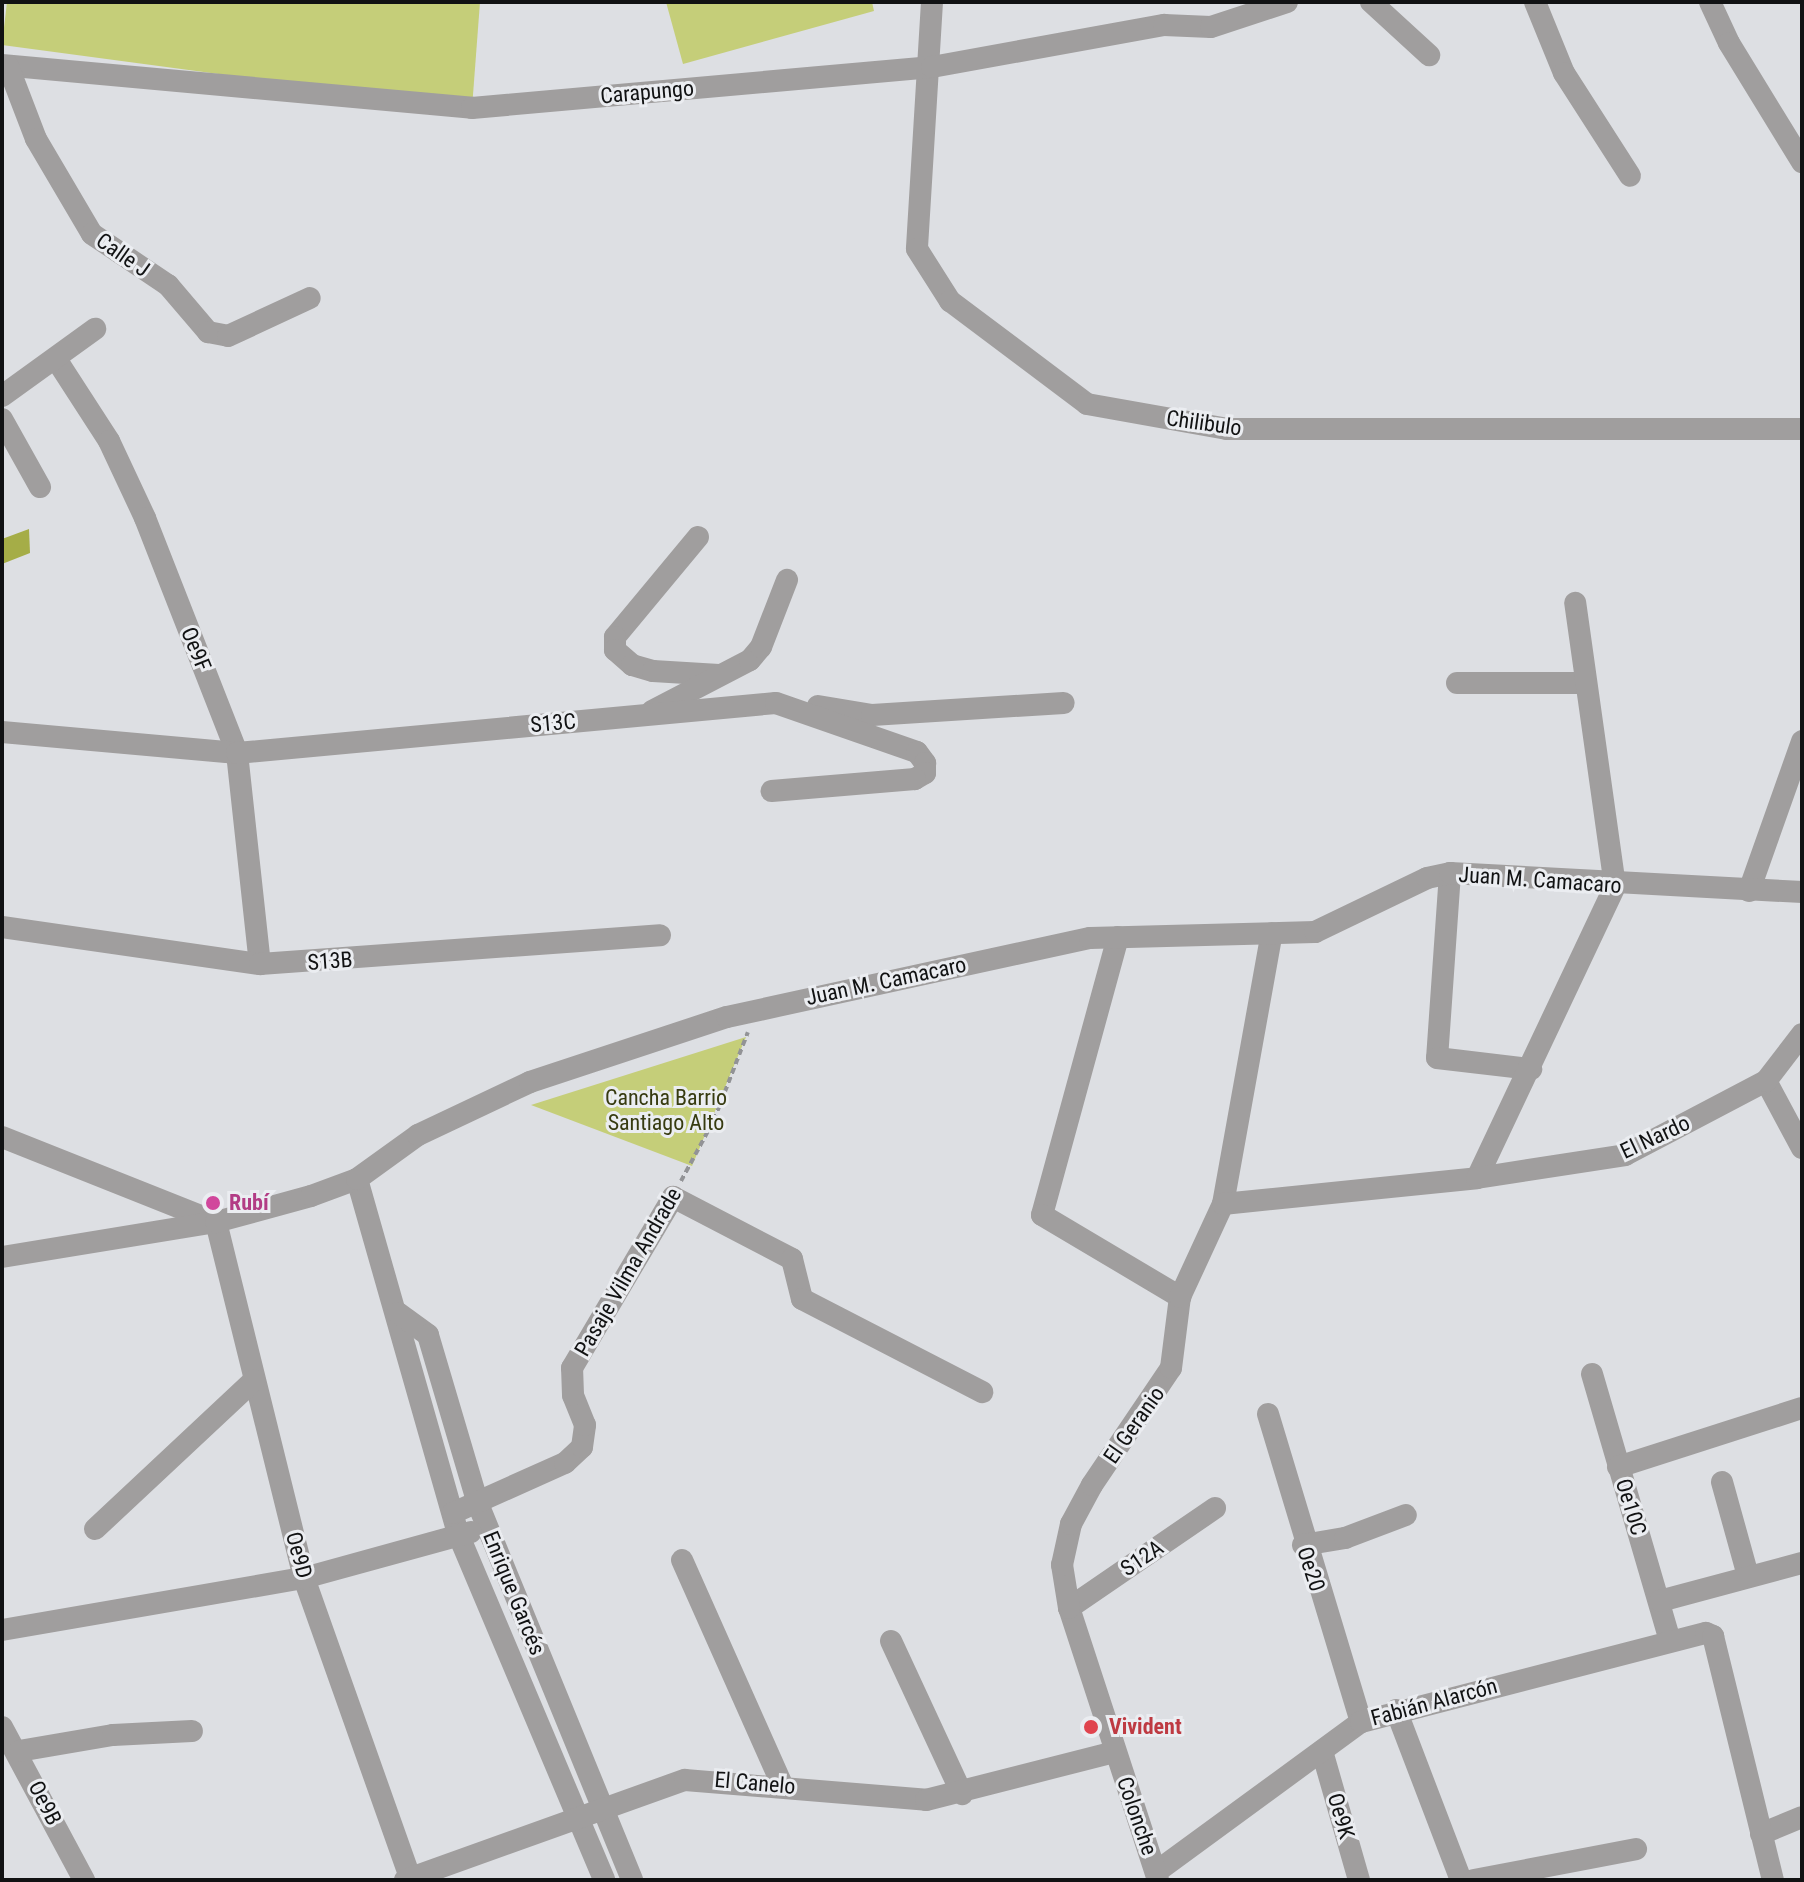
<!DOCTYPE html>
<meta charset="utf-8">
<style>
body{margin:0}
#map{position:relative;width:1804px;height:1882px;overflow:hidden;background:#dddfe3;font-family:"Roboto Condensed",sans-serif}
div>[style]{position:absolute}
.green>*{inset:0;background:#c5ce79}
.forest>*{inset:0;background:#a5ad47}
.path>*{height:4px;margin-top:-2px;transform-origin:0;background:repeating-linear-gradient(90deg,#929396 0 6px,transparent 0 10px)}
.minor>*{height:22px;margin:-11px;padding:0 11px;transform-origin:11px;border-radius:11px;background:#a09e9e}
.dots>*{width:22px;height:22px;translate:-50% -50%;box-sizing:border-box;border:4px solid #ebedf1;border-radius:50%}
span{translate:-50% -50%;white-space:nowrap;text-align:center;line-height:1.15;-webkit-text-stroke:6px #ebedf1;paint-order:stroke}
.street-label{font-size:22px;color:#111213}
.park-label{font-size:22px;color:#373b10}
.hotel-label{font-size:22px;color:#b23c85;font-weight:700}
.left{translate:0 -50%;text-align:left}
.health-label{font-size:22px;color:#be3a42;font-weight:700}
.frame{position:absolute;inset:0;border:4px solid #111213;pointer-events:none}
</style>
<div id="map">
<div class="green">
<i style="clip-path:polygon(7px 2px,480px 2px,472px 108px,2px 45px)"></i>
<i style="clip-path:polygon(666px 2px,872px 2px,874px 11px,683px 64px)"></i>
<i style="clip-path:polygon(746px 1037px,692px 1166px,531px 1105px)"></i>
</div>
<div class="forest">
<i style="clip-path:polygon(29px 529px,30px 553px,2px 564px,2px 539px)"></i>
</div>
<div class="path">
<i style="left:681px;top:1181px;width:69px;rotate:-61.6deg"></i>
<i style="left:714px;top:1120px;width:94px;rotate:-68.9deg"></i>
</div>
<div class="minor">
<i style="left:932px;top:2px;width:247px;rotate:93.5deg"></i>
<i style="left:917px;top:249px;width:62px;rotate:57.6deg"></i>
<i style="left:950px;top:301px;width:171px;rotate:36.9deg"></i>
<i style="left:1087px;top:404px;width:142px;rotate:10.1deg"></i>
<i style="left:1227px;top:429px;width:575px"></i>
<i style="left:1371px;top:2px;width:79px;rotate:42.4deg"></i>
<i style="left:1535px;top:2px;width:77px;rotate:67.8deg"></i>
<i style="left:1564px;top:73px;width:122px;rotate:57.3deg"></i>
<i style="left:1710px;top:2px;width:45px;rotate:65.1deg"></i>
<i style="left:1729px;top:43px;width:140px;rotate:58.5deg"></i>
<i style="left:2px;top:65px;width:472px;rotate:5.2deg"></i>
<i style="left:472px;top:108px;width:462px;rotate:-5.1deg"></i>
<i style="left:932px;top:67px;width:236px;rotate:-10.3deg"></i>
<i style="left:1164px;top:25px;width:47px;rotate:2.4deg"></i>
<i style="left:1211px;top:27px;width:80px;rotate:-18.2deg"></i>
<i style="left:8px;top:66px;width:78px;rotate:69deg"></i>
<i style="left:36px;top:139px;width:110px;rotate:59.5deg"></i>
<i style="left:92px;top:234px;width:92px;rotate:33.9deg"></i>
<i style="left:168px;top:285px;width:62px;rotate:49.6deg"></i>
<i style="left:208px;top:332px;width:20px;rotate:11deg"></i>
<i style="left:228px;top:336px;width:90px;rotate:-24.9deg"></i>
<i style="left:56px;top:359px;width:98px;rotate:57.1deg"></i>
<i style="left:109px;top:441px;width:85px;rotate:64.9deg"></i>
<i style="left:145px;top:518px;width:252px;rotate:68.6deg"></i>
<i style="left:237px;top:753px;width:212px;rotate:83.8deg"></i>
<i style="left:2px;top:396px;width:115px;rotate:-35.8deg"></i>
<i style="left:2px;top:419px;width:78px;rotate:60.8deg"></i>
<i style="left:698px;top:537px;width:130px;rotate:129.7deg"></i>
<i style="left:615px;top:637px;width:13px;rotate:90deg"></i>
<i style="left:615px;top:650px;width:23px;rotate:41deg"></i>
<i style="left:632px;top:665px;width:22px;rotate:16deg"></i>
<i style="left:653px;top:671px;width:66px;rotate:3.5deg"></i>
<i style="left:1457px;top:683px;width:129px"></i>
<i style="left:818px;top:706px;width:55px;rotate:9.5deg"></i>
<i style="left:872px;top:715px;width:192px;rotate:-3.6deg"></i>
<i style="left:652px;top:711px;width:110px;rotate:-27.5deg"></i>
<i style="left:750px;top:660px;width:17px;rotate:-50deg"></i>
<i style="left:761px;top:647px;width:72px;rotate:-68.8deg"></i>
<i style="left:2px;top:732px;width:236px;rotate:5.1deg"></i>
<i style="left:237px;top:753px;width:541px;rotate:-5.3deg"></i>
<i style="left:776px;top:703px;width:149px;rotate:19.2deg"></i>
<i style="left:917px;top:752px;width:14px;rotate:54deg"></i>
<i style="left:925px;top:763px;width:10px;rotate:90deg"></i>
<i style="left:925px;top:773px;width:12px;rotate:149deg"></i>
<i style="left:915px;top:779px;width:144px;rotate:175.2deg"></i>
<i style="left:1450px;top:873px;width:185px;rotate:94deg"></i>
<i style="left:1437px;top:1058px;width:95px;rotate:6.7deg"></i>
<i style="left:1749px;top:891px;width:159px;rotate:-70.5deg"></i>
<i style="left:2px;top:927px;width:261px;rotate:8.2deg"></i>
<i style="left:260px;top:964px;width:401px;rotate:-4.1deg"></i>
<i style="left:1118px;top:937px;width:288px;rotate:105.3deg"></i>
<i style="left:1042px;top:1215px;width:161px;rotate:30.7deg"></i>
<i style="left:1766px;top:1081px;width:76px;rotate:61.8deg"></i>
<i style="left:2px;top:1137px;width:230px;rotate:21.7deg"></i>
<i style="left:216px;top:1222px;width:367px;rotate:76.1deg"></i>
<i style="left:304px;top:1578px;width:320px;rotate:70.5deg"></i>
<i style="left:1477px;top:1178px;width:323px;rotate:-64.7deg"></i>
<i style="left:1615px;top:886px;width:286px;rotate:-98deg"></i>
<i style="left:357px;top:1179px;width:371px;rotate:74.1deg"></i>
<i style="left:459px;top:1536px;width:373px;rotate:67.1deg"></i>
<i style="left:1223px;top:1204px;width:275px;rotate:-79.8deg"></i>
<i style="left:2px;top:1257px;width:217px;rotate:-9.3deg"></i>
<i style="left:216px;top:1222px;width:98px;rotate:-15.3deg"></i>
<i style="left:311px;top:1196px;width:49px;rotate:-20.3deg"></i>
<i style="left:357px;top:1179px;width:75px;rotate:-35.8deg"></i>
<i style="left:418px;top:1135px;width:124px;rotate:-25.3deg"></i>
<i style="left:530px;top:1082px;width:207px;rotate:-18.3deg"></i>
<i style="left:727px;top:1017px;width:371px;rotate:-12.3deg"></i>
<i style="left:1090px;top:938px;width:225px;rotate:-1.5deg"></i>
<i style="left:1315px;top:932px;width:124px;rotate:-25.7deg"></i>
<i style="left:1427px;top:878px;width:24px;rotate:-12deg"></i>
<i style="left:1450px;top:873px;width:353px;rotate:3.1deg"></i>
<i style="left:398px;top:1313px;width:37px;rotate:36deg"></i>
<i style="left:428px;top:1335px;width:176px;rotate:73.5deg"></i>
<i style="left:478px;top:1504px;width:406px;rotate:67.7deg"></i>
<i style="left:1592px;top:1374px;width:278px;rotate:73.7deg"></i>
<i style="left:1268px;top:1414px;width:322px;rotate:73.2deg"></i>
<i style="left:1618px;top:1467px;width:193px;rotate:-17.8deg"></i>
<i style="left:1722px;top:1482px;width:98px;rotate:74.5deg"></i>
<i style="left:453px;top:1513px;width:123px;rotate:-24.1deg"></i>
<i style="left:565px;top:1463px;width:23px;rotate:-43deg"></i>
<i style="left:582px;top:1447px;width:22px;rotate:-82deg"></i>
<i style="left:585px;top:1425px;width:32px;rotate:-112deg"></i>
<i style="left:573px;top:1395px;width:27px;rotate:-92deg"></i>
<i style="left:572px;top:1368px;width:199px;rotate:-59.4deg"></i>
<i style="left:673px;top:1197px;width:134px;rotate:27.5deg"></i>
<i style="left:792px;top:1259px;width:41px;rotate:76deg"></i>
<i style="left:802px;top:1299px;width:203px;rotate:27.3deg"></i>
<i style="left:95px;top:1529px;width:218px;rotate:-43.1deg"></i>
<i style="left:1303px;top:1545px;width:43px;rotate:-9.5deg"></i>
<i style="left:1345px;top:1538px;width:65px;rotate:-20.7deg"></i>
<i style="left:682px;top:1560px;width:246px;rotate:66deg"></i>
<i style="left:1660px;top:1601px;width:147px;rotate:-15deg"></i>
<i style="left:1069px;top:1608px;width:177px;rotate:-34.4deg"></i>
<i style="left:2px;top:1630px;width:306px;rotate:-9.8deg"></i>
<i style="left:304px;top:1578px;width:173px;rotate:-15.4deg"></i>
<i style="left:891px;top:1641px;width:169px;rotate:65.1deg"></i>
<i style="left:1396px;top:1710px;width:182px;rotate:69.1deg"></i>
<i style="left:2px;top:1727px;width:174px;rotate:61.8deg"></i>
<i style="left:19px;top:1751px;width:95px;rotate:-9.7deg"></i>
<i style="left:113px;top:1735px;width:79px;rotate:-2.9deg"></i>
<i style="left:1322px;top:1751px;width:134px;rotate:74deg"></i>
<i style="left:1761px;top:1834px;width:44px;rotate:-22.5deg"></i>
<i style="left:1156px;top:1872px;width:254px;rotate:-36.2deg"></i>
<i style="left:1361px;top:1722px;width:356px;rotate:-14.5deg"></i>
<i style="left:1706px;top:1633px;width:8px;rotate:23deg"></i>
<i style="left:1713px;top:1636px;width:251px;rotate:76.2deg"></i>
<i style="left:405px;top:1880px;width:297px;rotate:-19.7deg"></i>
<i style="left:685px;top:1780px;width:242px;rotate:4.7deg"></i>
<i style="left:926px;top:1800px;width:195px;rotate:-14.3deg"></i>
<i style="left:1158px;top:1880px;width:286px;rotate:-108.1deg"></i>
<i style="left:1069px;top:1608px;width:44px;rotate:-99.2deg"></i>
<i style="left:1062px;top:1565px;width:42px;rotate:-77.6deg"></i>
<i style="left:1071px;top:1524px;width:44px;rotate:-61.7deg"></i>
<i style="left:1092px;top:1485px;width:141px;rotate:-56deg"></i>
<i style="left:1171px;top:1368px;width:72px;rotate:-82.8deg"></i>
<i style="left:1180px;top:1297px;width:102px;rotate:-65.2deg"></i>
<i style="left:1223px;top:1204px;width:255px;rotate:-5.8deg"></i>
<i style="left:1477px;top:1178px;width:150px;rotate:-8.8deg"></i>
<i style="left:1625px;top:1155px;width:159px;rotate:-27.7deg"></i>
<i style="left:1766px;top:1081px;width:59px;rotate:-52.5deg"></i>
<i style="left:1474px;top:1880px;width:165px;rotate:-10.8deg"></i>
</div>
<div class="dots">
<i style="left:213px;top:1203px;background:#d1479c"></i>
<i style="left:1091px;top:1727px;background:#e0444e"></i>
</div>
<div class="street-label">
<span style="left:647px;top:92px;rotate:-5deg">Carapungo</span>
<span style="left:123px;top:255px;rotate:35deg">Calle J</span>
<span style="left:1204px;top:423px;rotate:8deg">Chilibulo</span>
<span style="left:196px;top:649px;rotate:68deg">Oe9F</span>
<span style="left:553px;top:723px;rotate:-5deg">S13C</span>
<span style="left:1540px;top:880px;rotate:4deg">Juan M. Camacaro</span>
<span style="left:330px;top:961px;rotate:-4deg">S13B</span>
<span style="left:886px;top:981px;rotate:-12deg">Juan M. Camacaro</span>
<span style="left:1655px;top:1137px;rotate:-25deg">El Nardo</span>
<span style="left:628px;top:1272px;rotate:-60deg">Pasaje Vilma Andrade</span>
<span style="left:1134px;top:1425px;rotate:-55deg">El Geranio</span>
<span style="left:1631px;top:1507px;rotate:73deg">Oe10C</span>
<span style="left:299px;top:1555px;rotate:75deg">Oe9D</span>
<span style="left:1142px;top:1558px;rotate:-34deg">S12A</span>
<span style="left:1311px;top:1569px;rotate:72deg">Oe20</span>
<span style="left:514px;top:1593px;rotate:68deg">Enrique Garcés</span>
<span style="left:1434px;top:1702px;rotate:-15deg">Fabián Alarcón</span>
<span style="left:755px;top:1783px;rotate:5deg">El Canelo</span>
<span style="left:45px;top:1803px;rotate:63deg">Oe9B</span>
<span style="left:1137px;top:1816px;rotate:71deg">Colonche</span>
<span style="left:1341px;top:1816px;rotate:74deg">Oe9K</span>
</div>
<div class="park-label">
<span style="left:666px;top:1110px">Cancha Barrio<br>Santiago Alto</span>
</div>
<div class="hotel-label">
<span class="left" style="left:229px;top:1203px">Rubí</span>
</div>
<div class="health-label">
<span class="left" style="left:1109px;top:1727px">Vivident</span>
</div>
<div class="frame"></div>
</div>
